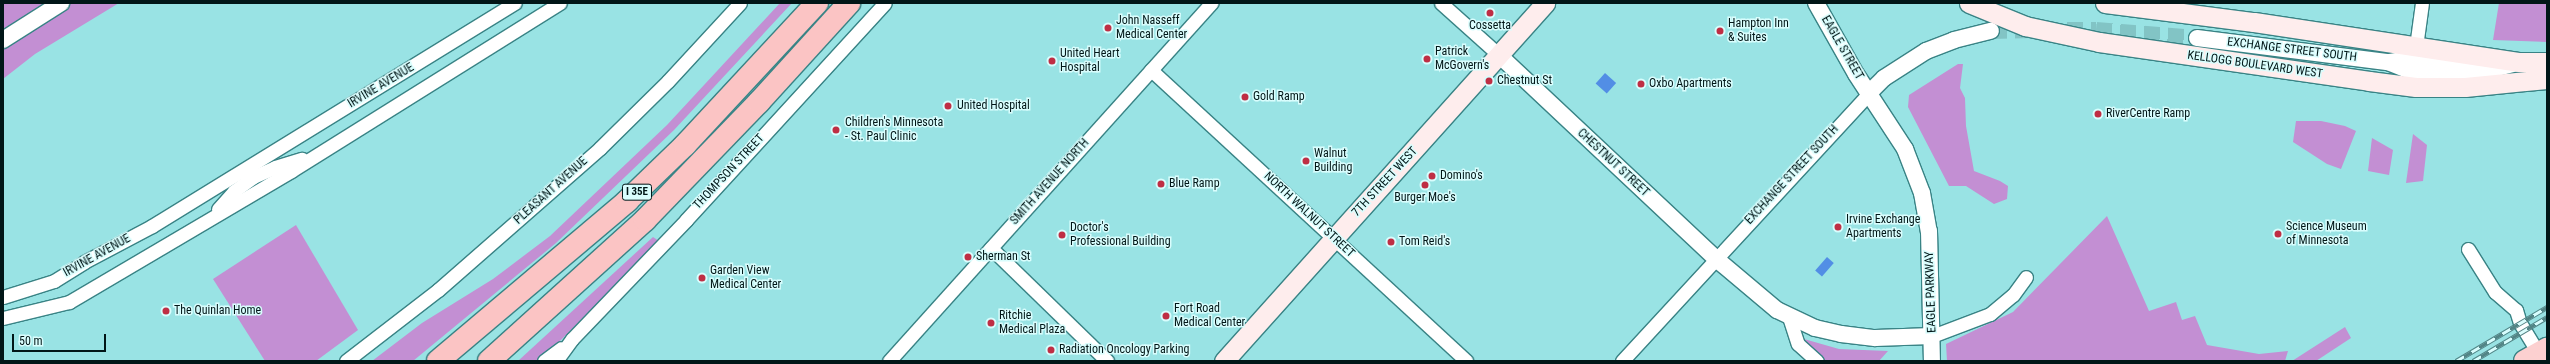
<!DOCTYPE html>
<style>
body{margin:0}
#map{position:relative;width:2550px;height:364px;overflow:hidden;background:#99e3e4;font-family:"Roboto Condensed",sans-serif}
div>[style]{position:absolute}
.green>*{inset:0;background:#c38fd3}
.water>*{inset:0;background:#528ee5;transform-origin:0 0}
.tertiary-tunnel>*{height:16px;margin-top:-8px;transform-origin:0;background:repeating-linear-gradient(90deg,#82c4c5 0 16px,transparent 0 24px)}
.roads{filter:drop-shadow(1px 0 #398385) drop-shadow(-1px 0 #398385) drop-shadow(0 1px #398385) drop-shadow(0 -1px #398385)}
.minor>*{height:13px;margin:-6.5px;padding:0 6.5px;transform-origin:6.5px;border-radius:6.5px;background:#fff}
.tertiary>*{height:16px;margin:-8px;padding:0 8px;transform-origin:8px;border-radius:8px;background:#fff}
.secondary>*{height:19px;margin:-9.5px;padding:0 9.5px;transform-origin:9.5px;border-radius:9.5px;background:#feeded}
.trunk>*{height:22px;margin:-11px;padding:0 11px;transform-origin:11px;border-radius:11px;background:#fcd0d0}
.motorway>*{height:22px;margin:-11px;padding:0 11px;transform-origin:11px;border-radius:11px;background:#fbc4c4}
.rail>*{height:4.5px;margin-top:-2.25px;transform-origin:0;background:repeating-linear-gradient(90deg,#d9fdfd 0 9px,#528485 0 18px);box-sizing:border-box;border-block:1px solid #528485}
.dots>*{width:11px;height:11px;translate:-50% -50%;box-sizing:border-box;border:2px solid #d9fdfd;border-radius:50%}
span{translate:-50% -50%;white-space:nowrap;text-align:center;line-height:1.15;-webkit-text-stroke:3px #d9fdfd;paint-order:stroke}
.shield-label span{padding:1px 3px;background:#d9fdfd;border:1px solid;border-radius:3px;-webkit-text-stroke-width:0}
.shield-label{font-size:11px;color:#011617;font-weight:700}
.poi-label{font-size:12px;color:#011617}
.left{translate:0 -50%;text-align:left}
.street-label{font-size:12px;color:#011617}
.frame{position:absolute;inset:0;border:4px solid #011617;pointer-events:none}
.scale{position:absolute;left:12px;top:334px;width:94px;height:18px;box-sizing:border-box;border:2px solid #011617;border-top:0;padding-left:5px;font-size:12px;line-height:14px;white-space:nowrap;color:#011617;-webkit-text-stroke:3px #d9fdfd;paint-order:stroke}
</style>
<div id="map">
<div class="green">
<i style="clip-path:polygon(3px 3px,119px 3px,35px 54px,3px 79px)"></i>
<i style="clip-path:polygon(780px 3px,792px 3px,674px 130px,556px 243px,413px 361px,372px 361px,422px 323px,493px 279px,550px 236px,667px 125px)"></i>
<i style="clip-path:polygon(2499px 3px,2547px 3px,2547px 42px,2493px 40px)"></i>
<i style="clip-path:polygon(1958px 64px,1963px 64px,1960px 88px,1965px 98px,1966px 126px,1974px 171px,2000px 181px,2008px 186px,2007px 199px,1994px 204px,1966px 186px,1949px 186px,1908px 107px,1909px 95px)"></i>
<i style="clip-path:polygon(2296px 121px,2321px 121px,2345px 126px,2356px 131px,2341px 169px,2327px 164px,2293px 142px)"></i>
<i style="clip-path:polygon(2413px 134px,2427px 145px,2423px 181px,2406px 183px)"></i>
<i style="clip-path:polygon(2372px 138px,2393px 150px,2389px 175px,2368px 171px)"></i>
<i style="clip-path:polygon(2107px 216px,2149px 311px,2176px 302px,2182px 320px,2195px 316px,2207px 345px,2259px 354px,2288px 351px,2285px 361px,1947px 361px,1946px 344px,2013px 312px)"></i>
<i style="clip-path:polygon(296px 225px,358px 330px,316px 361px,265px 361px,213px 279px)"></i>
<i style="clip-path:polygon(653px 237px,659px 241px,555px 346px,538px 361px,518px 361px)"></i>
<i style="clip-path:polygon(2345px 327px,2351px 338px,2316px 361px,2292px 361px)"></i>
<i style="clip-path:polygon(1804px 339px,1839px 349px,1888px 351px,1879px 361px,1823px 361px)"></i>
</div>
<div class="water">
<i style="left:1605px;top:73px;width:15px;height:14px;rotate:42deg"></i>
<i style="left:1827px;top:257px;width:9px;height:18px;rotate:41deg"></i>
</div>
<div class="tertiary-tunnel">
<i style="left:2067px;top:30px;width:29px"></i>
<i style="left:2096px;top:30px;width:101px;rotate:4.5deg"></i>
<i style="left:1991px;top:31px;width:42px;rotate:-1.4deg"></i>
</div>
<div class="roads">
<div class="minor">
<i style="left:1441px;top:3px;width:78px;rotate:41.9deg"></i>
<i style="left:2415px;top:54px;width:51px;rotate:-82.2deg"></i>
<i style="left:1151px;top:70px;width:429px;rotate:42.7deg"></i>
<i style="left:218px;top:209px;width:24px;rotate:-48deg"></i>
<i style="left:234px;top:191px;width:24px;rotate:-36deg"></i>
<i style="left:253px;top:177px;width:24px;rotate:-24deg"></i>
<i style="left:275px;top:167px;width:28px;rotate:-17deg"></i>
<i style="left:991px;top:248px;width:162px;rotate:44.2deg"></i>
<i style="left:2468px;top:249px;width:51px;rotate:57.9deg"></i>
<i style="left:2495px;top:292px;width:28px;rotate:41deg"></i>
<i style="left:2516px;top:310px;width:14px;rotate:73deg"></i>
<i style="left:2520px;top:323px;width:42px;rotate:58.6deg"></i>
<i style="left:3px;top:297px;width:53px;rotate:-17.4deg"></i>
<i style="left:54px;top:281px;width:36px;rotate:-32deg"></i>
<i style="left:84px;top:262px;width:77px;rotate:-27.9deg"></i>
<i style="left:152px;top:226px;width:426px;rotate:-31.6deg"></i>
<i style="left:1789px;top:317px;width:28px;rotate:72deg"></i>
<i style="left:1798px;top:344px;width:25px;rotate:42deg"></i>
<i style="left:3px;top:318px;width:68px;rotate:-13.6deg"></i>
<i style="left:69px;top:302px;width:258px;rotate:-30.5deg"></i>
<i style="left:291px;top:171px;width:317px;rotate:-32deg"></i>
<i style="left:1932px;top:336px;width:62px;rotate:-20.8deg"></i>
<i style="left:1990px;top:314px;width:30px;rotate:-40deg"></i>
<i style="left:2013px;top:295px;width:22px;rotate:-54deg"></i>
<i style="left:346px;top:361px;width:116px;rotate:-37.7deg"></i>
<i style="left:438px;top:290px;width:215px;rotate:-41.2deg"></i>
<i style="left:600px;top:148px;width:95px;rotate:-44.6deg"></i>
<i style="left:668px;top:81px;width:106px;rotate:-47.3deg"></i>
<i style="left:544px;top:361px;width:21px;rotate:-37deg"></i>
<i style="left:556px;top:361px;width:27px;rotate:-54deg"></i>
<i style="left:572px;top:339px;width:165px;rotate:-46.2deg"></i>
<i style="left:686px;top:220px;width:294px;rotate:-47.5deg"></i>
<i style="left:889px;top:361px;width:482px;rotate:-48deg"></i>
<i style="left:1622px;top:361px;width:364px;rotate:-47.3deg"></i>
</div>
<div class="tertiary">
<i style="left:1816px;top:3px;width:81px;rotate:60.6deg"></i>
<i style="left:1856px;top:74px;width:90px;rotate:56.8deg"></i>
<i style="left:1905px;top:149px;width:47px;rotate:68.9deg"></i>
<i style="left:1922px;top:193px;width:39px;rotate:80deg"></i>
<i style="left:1929px;top:231px;width:130px;rotate:88.7deg"></i>
<i style="left:2197px;top:38px;width:193px;rotate:7.2deg"></i>
<i style="left:2388px;top:62px;width:27px;rotate:22deg"></i>
<i style="left:2413px;top:72px;width:70px;rotate:6.5deg"></i>
<i style="left:3px;top:40px;width:69px;rotate:-32.5deg"></i>
<i style="left:1499px;top:55px;width:296px;rotate:43.2deg"></i>
<i style="left:1715px;top:258px;width:81px;rotate:40deg"></i>
<i style="left:1777px;top:310px;width:42px;rotate:25.3deg"></i>
<i style="left:1815px;top:328px;width:27px;rotate:13deg"></i>
<i style="left:1841px;top:334px;width:34px;rotate:7deg"></i>
<i style="left:1875px;top:338px;width:57px;rotate:-2deg"></i>
<i style="left:2390px;top:62px;width:25px;rotate:-9deg"></i>
<i style="left:2415px;top:58px;width:79px;rotate:8deg"></i>
<i style="left:2493px;top:69px;width:25px;rotate:-14deg"></i>
<i style="left:1869px;top:93px;width:21px;rotate:-45deg"></i>
<i style="left:1884px;top:78px;width:50px;rotate:-32.7deg"></i>
<i style="left:1926px;top:51px;width:30px;rotate:-21deg"></i>
<i style="left:1954px;top:40px;width:38px;rotate:-14deg"></i>
</div>
<div class="secondary">
<i style="left:1969px;top:3px;width:61px;rotate:22.3deg"></i>
<i style="left:2025px;top:26px;width:76px;rotate:12.2deg"></i>
<i style="left:2099px;top:42px;width:273px;rotate:8.2deg"></i>
<i style="left:2369px;top:81px;width:47px;rotate:7.3deg"></i>
<i style="left:2416px;top:87px;width:49px"></i>
<i style="left:2465px;top:87px;width:82px;rotate:-5.6deg"></i>
<i style="left:2105px;top:3px;width:150px;rotate:7.3deg"></i>
<i style="left:2254px;top:22px;width:267px;rotate:8.6deg"></i>
<i style="left:2518px;top:62px;width:29px"></i>
<i style="left:1224px;top:361px;width:481px;rotate:-48.1deg"></i>
</div>
<div class="trunk">
<i style="left:2525px;top:361px;width:25px;rotate:-29deg"></i>
</div>
<div class="motorway">
<i style="left:438px;top:361px;width:248px;rotate:-40.2deg"></i>
<i style="left:627px;top:201px;width:81px;rotate:-44deg"></i>
<i style="left:685px;top:145px;width:194px;rotate:-47.1deg"></i>
<i style="left:489px;top:361px;width:210px;rotate:-42.1deg"></i>
<i style="left:645px;top:220px;width:164px;rotate:-46deg"></i>
<i style="left:759px;top:102px;width:134px;rotate:-47.7deg"></i>
</div>
</div>
<div class="rail">
<i style="left:2456px;top:361px;width:106px;rotate:-30.7deg"></i>
<i style="left:2473px;top:361px;width:86px;rotate:-30.7deg"></i>
</div>
<div class="dots">
<i style="left:1490px;top:13px;background:#bf2e44"></i>
<i style="left:1108px;top:28px;background:#bf2e44"></i>
<i style="left:1720px;top:31px;background:#bf2e44"></i>
<i style="left:1427px;top:59px;background:#bf2e44"></i>
<i style="left:1052px;top:61px;background:#bf2e44"></i>
<i style="left:1489px;top:81px;background:#bf2e44"></i>
<i style="left:1641px;top:84px;background:#bf2e44"></i>
<i style="left:1245px;top:97px;background:#bf2e44"></i>
<i style="left:948px;top:106px;background:#bf2e44"></i>
<i style="left:2098px;top:114px;background:#bf2e44"></i>
<i style="left:836px;top:130px;background:#bf2e44"></i>
<i style="left:1306px;top:161px;background:#bf2e44"></i>
<i style="left:1432px;top:176px;background:#bf2e44"></i>
<i style="left:1161px;top:184px;background:#bf2e44"></i>
<i style="left:1425px;top:185px;background:#bf2e44"></i>
<i style="left:1838px;top:227px;background:#bf2e44"></i>
<i style="left:2278px;top:234px;background:#bf2e44"></i>
<i style="left:1062px;top:235px;background:#bf2e44"></i>
<i style="left:1391px;top:242px;background:#bf2e44"></i>
<i style="left:968px;top:257px;background:#bf2e44"></i>
<i style="left:702px;top:278px;background:#bf2e44"></i>
<i style="left:166px;top:311px;background:#bf2e44"></i>
<i style="left:1166px;top:316px;background:#bf2e44"></i>
<i style="left:991px;top:323px;background:#bf2e44"></i>
<i style="left:1051px;top:350px;background:#bf2e44"></i>
</div>
<div class="shield-label">
<span style="left:637px;top:192px">I 35E</span>
</div>
<div class="poi-label">
<span class="left" style="left:1116px;top:28px">John Nasseff<br>Medical Center</span>
<span class="left" style="left:1728px;top:31px">Hampton Inn<br>&amp; Suites</span>
<span style="left:1490px;top:26px">Cossetta</span>
<span class="left" style="left:1435px;top:59px">Patrick<br>McGovern's</span>
<span class="left" style="left:1060px;top:61px">United Heart<br>Hospital</span>
<span class="left" style="left:1497px;top:81px">Chestnut St</span>
<span class="left" style="left:1649px;top:84px">Oxbo Apartments</span>
<span class="left" style="left:1253px;top:97px">Gold Ramp</span>
<span class="left" style="left:957px;top:106px">United Hospital</span>
<span class="left" style="left:2106px;top:114px">RiverCentre Ramp</span>
<span class="left" style="left:845px;top:130px">Children's Minnesota<br>- St. Paul Clinic</span>
<span class="left" style="left:1314px;top:161px">Walnut<br>Building</span>
<span class="left" style="left:1440px;top:176px">Domino's</span>
<span class="left" style="left:1169px;top:184px">Blue Ramp</span>
<span style="left:1425px;top:198px">Burger Moe's</span>
<span class="left" style="left:1846px;top:227px">Irvine Exchange<br>Apartments</span>
<span class="left" style="left:2286px;top:234px">Science Museum<br>of Minnesota</span>
<span class="left" style="left:1070px;top:235px">Doctor's<br>Professional Building</span>
<span class="left" style="left:1399px;top:242px">Tom Reid's</span>
<span class="left" style="left:976px;top:257px">Sherman St</span>
<span class="left" style="left:710px;top:278px">Garden View<br>Medical Center</span>
<span class="left" style="left:1174px;top:316px">Fort Road<br>Medical Center</span>
<span class="left" style="left:174px;top:311px">The Quinlan Home</span>
<span class="left" style="left:999px;top:323px">Ritchie<br>Medical Plaza</span>
<span class="left" style="left:1059px;top:350px">Radiation Oncology Parking</span>
</div>
<div class="street-label">
<span style="left:1842px;top:48px;rotate:60deg">EAGLE STREET</span>
<span style="left:2292px;top:50px;rotate:7deg">EXCHANGE STREET SOUTH</span>
<span style="left:2255px;top:65px;rotate:8deg">KELLOGG BOULEVARD WEST</span>
<span style="left:381px;top:86px;rotate:-31deg">IRVINE AVENUE</span>
<span style="left:1613px;top:163px;rotate:43deg">CHESTNUT STREET</span>
<span style="left:729px;top:172px;rotate:-47deg">THOMPSON STREET</span>
<span style="left:1792px;top:175px;rotate:-47deg">EXCHANGE STREET SOUTH</span>
<span style="left:1050px;top:182px;rotate:-48deg">SMITH AVENUE NORTH</span>
<span style="left:1385px;top:182px;rotate:-47deg">7TH STREET WEST</span>
<span style="left:551px;top:191px;rotate:-42deg">PLEASANT AVENUE</span>
<span style="left:1309px;top:215px;rotate:43deg">NORTH WALNUT STREET</span>
<span style="left:97px;top:256px;rotate:-29deg">IRVINE AVENUE</span>
<span style="left:1931px;top:292px;rotate:-92deg">EAGLE PARKWAY</span>
</div>
<div class="frame"></div>
<div class="scale">50 m</div>
</div>
